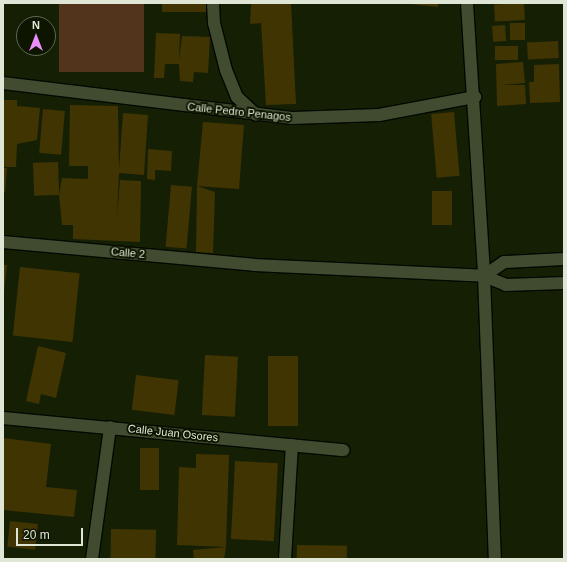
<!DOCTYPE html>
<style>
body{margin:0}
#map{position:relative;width:567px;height:562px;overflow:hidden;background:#151f04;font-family:Arial,sans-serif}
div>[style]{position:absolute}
.green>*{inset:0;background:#51341b;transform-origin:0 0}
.building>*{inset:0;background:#413403;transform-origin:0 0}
.roads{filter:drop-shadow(1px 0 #030800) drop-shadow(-1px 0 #030800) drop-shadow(0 1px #030800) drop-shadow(0 -1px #030800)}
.minor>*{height:12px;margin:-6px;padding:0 6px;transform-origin:6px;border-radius:6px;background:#404b2f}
span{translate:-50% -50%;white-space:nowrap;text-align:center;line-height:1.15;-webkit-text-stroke:4px #0d1500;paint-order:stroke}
.street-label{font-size:11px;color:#dfe6d5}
.frame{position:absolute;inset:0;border:4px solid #dfe6d5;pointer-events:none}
.north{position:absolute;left:16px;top:16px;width:40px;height:40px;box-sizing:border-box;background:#0d1500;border:1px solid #616955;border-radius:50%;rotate:0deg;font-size:11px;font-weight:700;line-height:16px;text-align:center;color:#dfe6d5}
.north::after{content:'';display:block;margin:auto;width:14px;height:18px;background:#ea8dfd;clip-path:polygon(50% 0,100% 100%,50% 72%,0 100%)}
.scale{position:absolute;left:16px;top:528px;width:67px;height:18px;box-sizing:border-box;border:2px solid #dfe6d5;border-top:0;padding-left:5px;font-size:12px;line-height:14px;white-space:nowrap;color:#dfe6d5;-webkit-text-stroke:3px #0d1500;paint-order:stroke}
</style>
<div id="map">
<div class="green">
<i style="left:59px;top:3px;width:85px;height:69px"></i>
</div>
<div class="building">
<i style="left:162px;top:3px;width:45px;height:9px"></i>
<i style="clip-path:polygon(260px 3px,291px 3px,296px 104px,266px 105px,261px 23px,250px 24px,251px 4px)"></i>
<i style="clip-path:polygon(410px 3px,438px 3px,438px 7px,410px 4px)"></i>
<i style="left:524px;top:3px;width:17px;height:30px;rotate:87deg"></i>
<i style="left:510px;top:23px;width:15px;height:17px"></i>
<i style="left:505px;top:25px;width:16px;height:13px;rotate:86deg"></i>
<i style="clip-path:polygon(156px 33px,180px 34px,179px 61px,182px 36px,210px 37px,208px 73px,194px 72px,193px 82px,180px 81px,179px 64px,165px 64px,164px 78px,154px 78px)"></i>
<i style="left:558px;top:41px;width:17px;height:31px;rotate:87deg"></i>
<i style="left:495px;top:46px;width:23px;height:14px"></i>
<i style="clip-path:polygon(523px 62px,525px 83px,502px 85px,525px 85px,526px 104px,497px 106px,496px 64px)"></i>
<i style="clip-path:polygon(559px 64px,560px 102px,530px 103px,529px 82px,534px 82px,534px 65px)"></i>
<i style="clip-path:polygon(3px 100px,17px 100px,17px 106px,40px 108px,37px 140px,17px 144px,16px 167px,3px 167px)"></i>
<i style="clip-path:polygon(70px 105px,118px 106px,119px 170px,123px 113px,148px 115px,144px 175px,119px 173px,117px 218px,120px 180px,141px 181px,140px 242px,73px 239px,73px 225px,62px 225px,59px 195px,62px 178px,88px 179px,88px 166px,69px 166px)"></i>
<i style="left:43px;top:109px;width:22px;height:44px;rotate:5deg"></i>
<i style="left:454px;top:112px;width:64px;height:23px;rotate:85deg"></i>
<i style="clip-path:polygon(203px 122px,244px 125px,239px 189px,197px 186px,215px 192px,213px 253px,196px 252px,197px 186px)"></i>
<i style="clip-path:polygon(148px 149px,172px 151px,171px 171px,155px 170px,155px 180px,147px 179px)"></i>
<i style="left:58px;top:162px;width:33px;height:25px;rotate:88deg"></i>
<i style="clip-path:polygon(3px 168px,7px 168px,5px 192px,3px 192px)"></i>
<i style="left:171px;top:185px;width:21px;height:62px;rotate:5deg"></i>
<i style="left:432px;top:191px;width:20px;height:34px"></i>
<i style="clip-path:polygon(3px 265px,7px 265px,4px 292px,3px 292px)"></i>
<i style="left:20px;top:267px;width:60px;height:69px;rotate:6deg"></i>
<i style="clip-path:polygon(38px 346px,66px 353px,56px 398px,41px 394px,39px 404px,26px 401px)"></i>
<i style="left:205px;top:355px;width:33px;height:60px;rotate:3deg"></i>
<i style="left:268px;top:356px;width:30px;height:70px"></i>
<i style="left:136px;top:375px;width:43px;height:35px;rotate:7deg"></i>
<i style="clip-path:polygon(3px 438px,51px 444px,46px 487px,77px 490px,74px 517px,3px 510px)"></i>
<i style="left:140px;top:448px;width:19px;height:42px"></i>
<i style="clip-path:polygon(196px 454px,229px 455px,226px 547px,177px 545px,179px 467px,196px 468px)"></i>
<i style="left:235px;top:461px;width:43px;height:78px;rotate:3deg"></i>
<i style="left:10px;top:521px;width:28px;height:26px;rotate:6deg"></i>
<i style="left:111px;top:529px;width:45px;height:30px;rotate:1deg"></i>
<i style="left:297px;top:545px;width:50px;height:14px;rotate:1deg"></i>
<i style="clip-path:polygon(226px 547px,224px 559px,194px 559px,193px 550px)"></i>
</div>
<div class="roads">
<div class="minor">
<i style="left:213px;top:3px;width:20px;rotate:87deg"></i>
<i style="left:214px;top:23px;width:49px;rotate:75.7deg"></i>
<i style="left:226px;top:70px;width:29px;rotate:68deg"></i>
<i style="left:237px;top:97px;width:26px;rotate:43deg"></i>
<i style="left:467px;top:3px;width:274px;rotate:86.4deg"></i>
<i style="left:484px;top:276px;width:283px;rotate:87.8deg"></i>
<i style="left:3px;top:83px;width:291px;rotate:6.9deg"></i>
<i style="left:292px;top:118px;width:87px;rotate:-2deg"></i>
<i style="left:379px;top:115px;width:98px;rotate:-10.6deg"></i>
<i style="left:3px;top:242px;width:252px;rotate:5.2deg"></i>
<i style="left:254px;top:265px;width:230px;rotate:2.7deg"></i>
<i style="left:484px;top:276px;width:24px;rotate:22deg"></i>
<i style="left:506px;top:285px;width:58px;rotate:-2deg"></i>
<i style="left:484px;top:276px;width:24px;rotate:-35deg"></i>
<i style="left:504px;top:262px;width:60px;rotate:-2.9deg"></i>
<i style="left:3px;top:418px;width:342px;rotate:5.4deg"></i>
<i style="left:92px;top:559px;width:133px;rotate:-82.2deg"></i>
<i style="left:285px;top:559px;width:114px;rotate:-86.5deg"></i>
</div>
</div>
<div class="street-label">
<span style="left:239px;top:112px;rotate:6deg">Calle Pedro Penagos</span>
<span style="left:128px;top:253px;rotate:5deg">Calle 2</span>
<span style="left:173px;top:433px;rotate:6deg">Calle Juan Osores</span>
</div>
<div class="frame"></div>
<div class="north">N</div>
<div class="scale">20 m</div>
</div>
